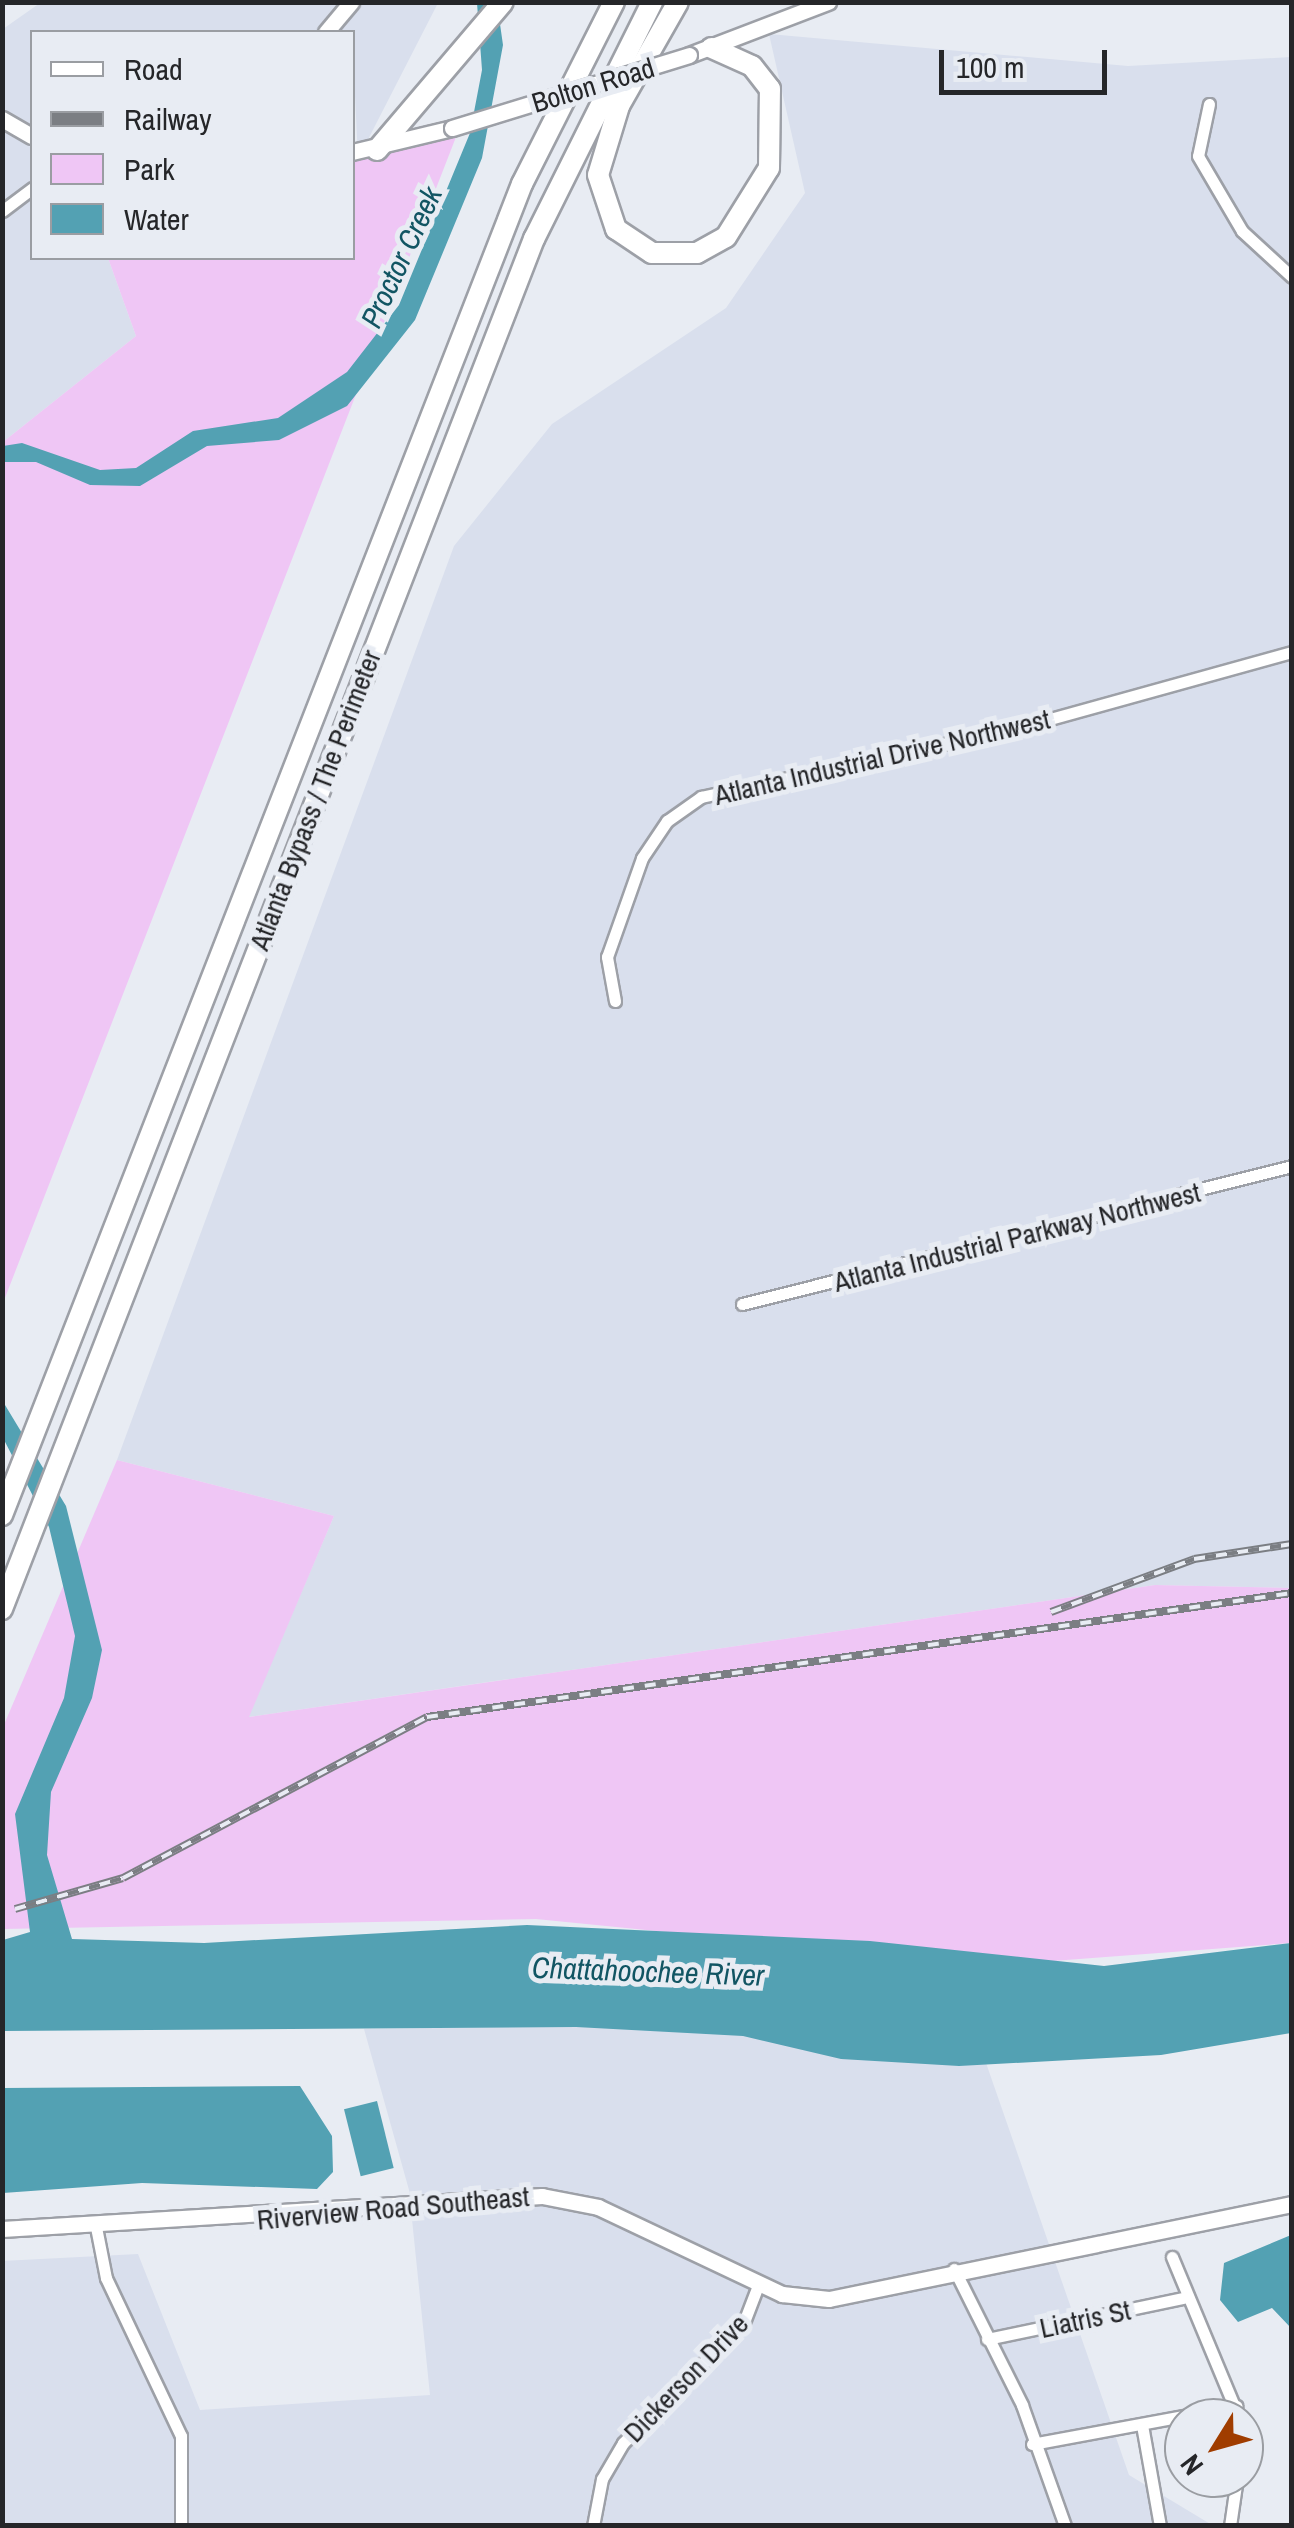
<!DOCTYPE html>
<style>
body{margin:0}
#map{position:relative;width:1294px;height:2528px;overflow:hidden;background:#e8ecf3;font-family:"Archivo Narrow",sans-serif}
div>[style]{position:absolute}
.built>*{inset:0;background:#d9dfed}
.green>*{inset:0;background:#efc6f5}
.water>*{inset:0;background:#53a1b3;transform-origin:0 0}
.roads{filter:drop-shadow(2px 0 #9da0a7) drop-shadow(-2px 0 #9da0a7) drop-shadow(0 2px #9da0a7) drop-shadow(0 -2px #9da0a7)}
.street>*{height:11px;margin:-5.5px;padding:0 5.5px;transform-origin:5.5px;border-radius:5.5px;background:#fff}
.secondary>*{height:15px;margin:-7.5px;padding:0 7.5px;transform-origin:7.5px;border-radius:7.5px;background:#fff}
.highway>*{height:20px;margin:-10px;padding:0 10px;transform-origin:10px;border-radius:10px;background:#fff}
.rail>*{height:8px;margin-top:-4px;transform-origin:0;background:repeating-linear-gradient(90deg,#e8ecf3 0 11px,#7b7e83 0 22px);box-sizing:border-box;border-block:2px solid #7b7e83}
.bridges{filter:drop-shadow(2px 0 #9da0a7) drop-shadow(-2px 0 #9da0a7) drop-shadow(0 2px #9da0a7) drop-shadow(0 -2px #9da0a7)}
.secondary-bridge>*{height:15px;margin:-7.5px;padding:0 7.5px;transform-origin:7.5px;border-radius:7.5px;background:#fff}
span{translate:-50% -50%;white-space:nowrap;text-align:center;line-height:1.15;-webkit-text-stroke:10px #e8ecf3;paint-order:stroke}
.street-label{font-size:28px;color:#252629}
.water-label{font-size:30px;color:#125563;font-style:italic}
.frame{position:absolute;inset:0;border:5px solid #252629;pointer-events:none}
.legend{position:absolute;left:30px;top:30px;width:325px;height:230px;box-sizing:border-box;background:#e8ecf3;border:2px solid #9a9da2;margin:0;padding:12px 18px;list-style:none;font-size:30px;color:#252629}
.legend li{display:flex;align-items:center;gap:20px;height:50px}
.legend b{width:50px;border:2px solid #9a9da2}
.north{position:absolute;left:1164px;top:2398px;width:100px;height:100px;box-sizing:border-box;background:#e8ecf3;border:2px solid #9a9da2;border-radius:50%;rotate:233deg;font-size:28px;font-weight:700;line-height:40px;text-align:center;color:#252629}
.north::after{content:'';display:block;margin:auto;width:35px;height:45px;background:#a03d00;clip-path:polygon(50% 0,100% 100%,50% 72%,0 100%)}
.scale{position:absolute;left:939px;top:50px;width:168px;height:45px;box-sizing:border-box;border:5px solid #252629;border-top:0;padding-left:12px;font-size:30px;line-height:35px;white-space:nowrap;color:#252629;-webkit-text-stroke:8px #e8ecf3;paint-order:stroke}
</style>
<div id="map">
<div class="built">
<i style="clip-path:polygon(40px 3px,438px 3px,358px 159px,352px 32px,32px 32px,32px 258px,108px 258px,136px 336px,3px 442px,3px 29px)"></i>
<i style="clip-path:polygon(769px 34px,1128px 66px,1291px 57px,1291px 1588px,1155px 1585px,248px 1717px,334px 1516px,117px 1460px,454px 546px,552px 424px,726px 308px,805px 193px)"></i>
<i style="clip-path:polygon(679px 2024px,985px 2060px,1129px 2475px,1212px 2525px,3px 2525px,2px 2261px,138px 2254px,200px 2410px,430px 2395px,409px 2190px,364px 2029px)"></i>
</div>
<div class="green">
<i style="clip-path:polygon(463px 119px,3px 1303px,3px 442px,136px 336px,108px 258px,352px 258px,353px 158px)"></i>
<i style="clip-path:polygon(117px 1460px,334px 1516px,249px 1717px,1155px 1585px,1291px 1588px,1291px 1943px,998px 1965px,536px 1919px,3px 1929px,3px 1727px)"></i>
</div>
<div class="water">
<i style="clip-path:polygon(477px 3px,497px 3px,503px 45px,482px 158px,415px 320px,347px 406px,279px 440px,207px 446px,140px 486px,90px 485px,36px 462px,3px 462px,3px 446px,22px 443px,100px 470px,136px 468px,193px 431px,278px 418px,347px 372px,399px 305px,470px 133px,482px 70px)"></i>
<i style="clip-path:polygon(2px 1400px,66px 1506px,102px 1650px,92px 1698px,51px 1792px,47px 1855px,72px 1939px,204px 1943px,527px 1925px,870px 1941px,1104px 1966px,1291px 1943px,1291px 2033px,1161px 2055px,959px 2066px,841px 2059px,743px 2036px,576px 2027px,3px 2031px,3px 1940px,30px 1932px,15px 1814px,64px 1698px,75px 1636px,49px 1527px,3px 1438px)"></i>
<i style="clip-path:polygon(300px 2086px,332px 2136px,333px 2172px,317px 2189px,142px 2183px,3px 2193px,3px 2088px)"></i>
<i style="left:377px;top:2101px;width:69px;height:34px;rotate:76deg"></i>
<i style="clip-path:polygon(1291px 2235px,1291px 2328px,1272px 2308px,1238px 2322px,1220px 2300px,1224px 2263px)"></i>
</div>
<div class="roads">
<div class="street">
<i style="left:1209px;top:104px;width:53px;rotate:101.9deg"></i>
<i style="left:1198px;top:156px;width:87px;rotate:59.6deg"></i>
<i style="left:1242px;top:231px;width:68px;rotate:42.6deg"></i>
<i style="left:2px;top:211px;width:38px;rotate:-37deg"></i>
<i style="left:615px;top:1001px;width:45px;rotate:-100.3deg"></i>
<i style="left:607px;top:957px;width:105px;rotate:-70.5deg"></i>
<i style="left:642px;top:858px;width:45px;rotate:-56deg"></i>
<i style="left:667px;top:821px;width:42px;rotate:-35.2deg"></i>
<i style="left:701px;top:797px;width:328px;rotate:-12.3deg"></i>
<i style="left:1021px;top:727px;width:281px;rotate:-15.5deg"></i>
<i style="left:742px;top:1304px;width:567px;rotate:-14.09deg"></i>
<i style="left:96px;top:2227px;width:52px;rotate:78.9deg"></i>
<i style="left:106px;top:2278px;width:175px;rotate:64.6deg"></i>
<i style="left:181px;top:2436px;width:90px;rotate:90deg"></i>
<i style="left:1172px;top:2257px;width:174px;rotate:67.4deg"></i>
<i style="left:954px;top:2269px;width:152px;rotate:63.4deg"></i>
<i style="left:1022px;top:2405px;width:128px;rotate:70.4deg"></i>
<i style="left:987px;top:2339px;width:200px;rotate:-11.8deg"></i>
<i style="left:1142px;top:2425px;width:103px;rotate:79.9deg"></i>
<i style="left:1032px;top:2444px;width:208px;rotate:-10.5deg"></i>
<i style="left:593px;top:2526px;width:48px;rotate:-79.2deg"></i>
<i style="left:602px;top:2479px;width:42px;rotate:-59.7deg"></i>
<i style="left:623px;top:2443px;width:171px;rotate:-45deg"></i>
<i style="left:744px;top:2322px;width:39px;rotate:-69deg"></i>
<i style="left:1230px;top:2526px;width:49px;rotate:-81.7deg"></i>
</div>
<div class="secondary">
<i style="left:326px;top:32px;width:39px;rotate:-50deg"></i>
<i style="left:689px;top:55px;width:149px;rotate:-20.9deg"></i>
<i style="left:2px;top:119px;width:34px;rotate:30deg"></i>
<i style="left:352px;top:152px;width:103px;rotate:-13.5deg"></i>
<i style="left:2px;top:2229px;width:541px;rotate:-3.5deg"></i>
<i style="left:542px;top:2196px;width:57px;rotate:11.1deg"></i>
<i style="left:598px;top:2207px;width:204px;rotate:25.3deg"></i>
<i style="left:782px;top:2294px;width:47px;rotate:6.1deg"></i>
<i style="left:829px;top:2299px;width:473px;rotate:-11.6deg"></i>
</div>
<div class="highway">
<i style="left:678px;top:2px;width:120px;rotate:119.6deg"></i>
<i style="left:619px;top:106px;width:72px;rotate:106.9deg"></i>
<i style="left:598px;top:175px;width:57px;rotate:71.6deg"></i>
<i style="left:616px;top:229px;width:43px;rotate:33.7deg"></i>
<i style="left:652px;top:253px;width:45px"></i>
<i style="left:697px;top:253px;width:33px;rotate:-29deg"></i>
<i style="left:726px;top:237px;width:81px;rotate:-58.1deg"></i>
<i style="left:769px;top:168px;width:79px;rotate:-89.3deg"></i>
<i style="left:770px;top:89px;width:29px;rotate:-128deg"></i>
<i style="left:752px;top:66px;width:44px;rotate:-155.8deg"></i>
<i style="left:377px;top:150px;width:194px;rotate:-49.6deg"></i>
<i style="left:2px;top:1515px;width:1429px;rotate:-68.66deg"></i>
<i style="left:522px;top:184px;width:204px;rotate:-63.2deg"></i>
<i style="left:2px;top:1609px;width:1470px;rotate:-68.78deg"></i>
<i style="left:534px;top:239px;width:265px;rotate:-63.5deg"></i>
</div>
</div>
<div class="rail">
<i style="left:1051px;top:1612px;width:153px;rotate:-20.3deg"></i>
<i style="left:1194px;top:1559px;width:99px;rotate:-8.7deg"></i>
<i style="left:15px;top:1909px;width:112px;rotate:-16deg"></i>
<i style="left:123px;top:1878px;width:344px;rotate:-27.9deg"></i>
<i style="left:427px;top:1717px;width:874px;rotate:-8.16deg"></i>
</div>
<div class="bridges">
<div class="secondary-bridge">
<i style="left:452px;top:128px;width:248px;rotate:-17.1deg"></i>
</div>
</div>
<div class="street-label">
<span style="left:593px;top:85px;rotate:-17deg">Bolton Road</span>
<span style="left:882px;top:757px;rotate:-13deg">Atlanta Industrial Drive Northwest</span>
<span style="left:315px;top:800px;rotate:-69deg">Atlanta Bypass / The Perimeter</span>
<span style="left:1017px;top:1237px;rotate:-14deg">Atlanta Industrial Parkway Northwest</span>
<span style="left:393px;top:2208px;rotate:-5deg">Riverview Road Southeast</span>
<span style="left:1085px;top:2319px;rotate:-12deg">Liatris St</span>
<span style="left:686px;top:2378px;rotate:-46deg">Dickerson Drive</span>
</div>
<div class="water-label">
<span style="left:401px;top:257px;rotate:-65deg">Proctor Creek</span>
<span style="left:648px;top:1971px;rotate:2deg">Chattahoochee River</span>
</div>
<div class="frame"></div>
<ul class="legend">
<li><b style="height:12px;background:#fff"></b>Road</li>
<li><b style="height:12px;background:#7b7e83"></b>Railway</li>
<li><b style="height:28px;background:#efc6f5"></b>Park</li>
<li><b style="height:28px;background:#53a1b3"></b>Water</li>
</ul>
<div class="north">N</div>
<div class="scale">100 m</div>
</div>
